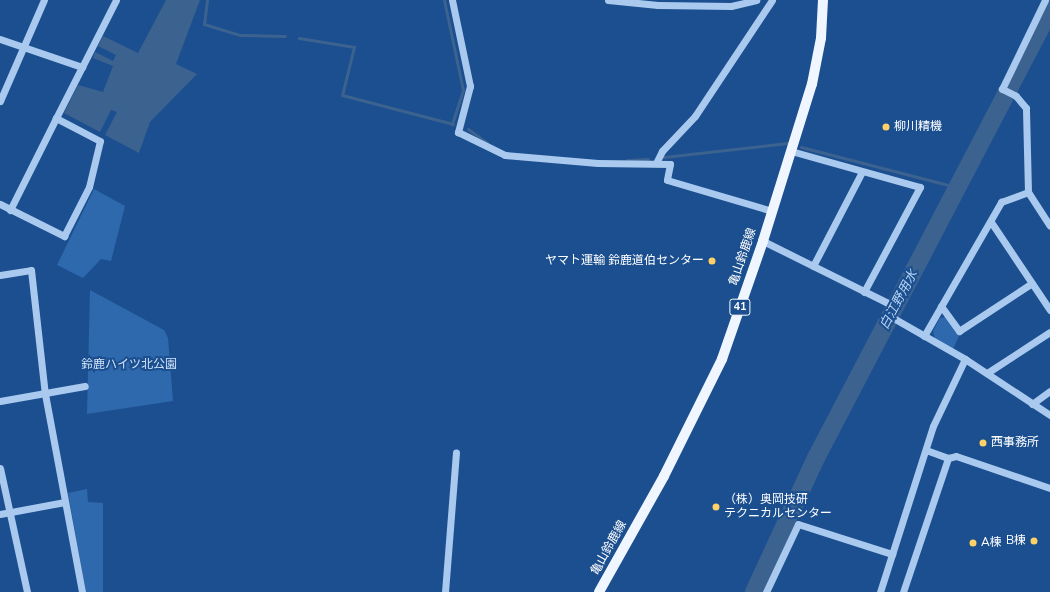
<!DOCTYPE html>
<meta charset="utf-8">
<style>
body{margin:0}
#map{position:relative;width:1050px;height:592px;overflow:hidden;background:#1b4f8f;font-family:"Nunito Sans","Noto Sans JP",sans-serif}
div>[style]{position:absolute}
.green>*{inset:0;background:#2e69ad}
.water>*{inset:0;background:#3c6290}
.stream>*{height:3px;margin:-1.5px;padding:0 1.5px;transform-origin:1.5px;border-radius:1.5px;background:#3c6290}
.river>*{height:18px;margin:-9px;padding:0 9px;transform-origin:9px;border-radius:9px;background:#3c6290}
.minor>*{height:7px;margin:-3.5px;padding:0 3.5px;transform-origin:3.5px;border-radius:3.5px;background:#a9c9ee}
.major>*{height:10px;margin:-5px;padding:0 5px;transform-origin:5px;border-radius:5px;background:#f0f6ff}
.dots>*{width:11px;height:11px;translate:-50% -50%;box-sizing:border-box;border:2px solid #1b4f8f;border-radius:50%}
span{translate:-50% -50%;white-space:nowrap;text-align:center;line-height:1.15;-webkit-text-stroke:4px #1b4f8f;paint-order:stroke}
.shield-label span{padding:1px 3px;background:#1b4f8f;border:1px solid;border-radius:3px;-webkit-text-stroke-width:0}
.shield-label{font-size:11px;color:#fff;font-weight:700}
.poi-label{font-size:12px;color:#fff}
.left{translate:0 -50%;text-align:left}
.right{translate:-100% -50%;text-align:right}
.street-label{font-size:12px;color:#fff}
.park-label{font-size:12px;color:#cfe3fa}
.water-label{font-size:13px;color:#b5d3f5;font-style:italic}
</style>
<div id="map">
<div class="green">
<i style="clip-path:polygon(94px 189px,125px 206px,111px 261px,101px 259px,83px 278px,57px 265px)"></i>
<i style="clip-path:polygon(90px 290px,164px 330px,168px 338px,173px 401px,87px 414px)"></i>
<i style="clip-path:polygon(946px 317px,959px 336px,953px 349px,935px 339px,933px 331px,940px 318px)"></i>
<i style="clip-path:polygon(87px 489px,88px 502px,103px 503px,103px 592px,86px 592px,68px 493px)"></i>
</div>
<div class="water">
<i style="clip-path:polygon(166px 0,200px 0,176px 64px,197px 74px,150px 122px,139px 153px,105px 135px,117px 112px,111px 110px,100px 132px,64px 113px,78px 85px,103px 92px,113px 66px,93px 58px,95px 52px,113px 61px,116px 55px,98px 46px,103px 36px,138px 53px)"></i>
</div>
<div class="stream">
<i style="left:207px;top:0;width:24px;rotate:97deg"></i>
<i style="left:204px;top:24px;width:38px;rotate:17deg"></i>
<i style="left:240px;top:35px;width:45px;rotate:1.3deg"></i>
<i style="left:444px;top:0;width:92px;rotate:78.1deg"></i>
<i style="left:463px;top:90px;width:36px;rotate:108deg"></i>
<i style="left:299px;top:38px;width:56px;rotate:9.3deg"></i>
<i style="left:354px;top:47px;width:49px;rotate:104deg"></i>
<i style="left:342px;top:95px;width:115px;rotate:14.6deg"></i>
<i style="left:468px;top:129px;width:24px;rotate:36deg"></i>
<i style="left:801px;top:147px;width:163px;rotate:14.5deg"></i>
<i style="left:664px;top:157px;width:124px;rotate:-6.5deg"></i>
<i style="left:627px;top:160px;width:21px;rotate:-3deg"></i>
</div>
<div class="river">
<i style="left:754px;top:592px;width:148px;rotate:-65.2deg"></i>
<i style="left:816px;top:458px;width:505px;rotate:-62.42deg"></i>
</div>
<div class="minor">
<i style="left:452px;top:0;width:88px;rotate:78.2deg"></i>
<i style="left:470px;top:86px;width:48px;rotate:104.6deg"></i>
<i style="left:458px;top:132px;width:52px;rotate:26.1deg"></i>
<i style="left:505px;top:155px;width:93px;rotate:4.9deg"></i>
<i style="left:598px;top:163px;width:72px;rotate:0.8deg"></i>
<i style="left:670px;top:164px;width:16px;rotate:101deg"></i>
<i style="left:667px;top:180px;width:109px;rotate:16.4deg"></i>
<i style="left:608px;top:0;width:50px;rotate:5.7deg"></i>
<i style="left:658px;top:5px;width:73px;rotate:0.8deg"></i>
<i style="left:731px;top:6px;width:26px;rotate:-13deg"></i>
<i style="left:0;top:39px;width:87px;rotate:18.9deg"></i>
<i style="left:82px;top:67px;width:75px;rotate:-63.1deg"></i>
<i style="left:0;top:101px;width:110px;rotate:-66.5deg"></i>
<i style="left:791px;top:151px;width:134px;rotate:15.6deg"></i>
<i style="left:920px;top:187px;width:119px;rotate:118.1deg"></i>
<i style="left:656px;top:163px;width:13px;rotate:-63deg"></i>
<i style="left:662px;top:151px;width:48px;rotate:-46.7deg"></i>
<i style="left:695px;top:116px;width:139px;rotate:-56.4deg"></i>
<i style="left:1028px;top:192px;width:84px;rotate:-91.4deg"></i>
<i style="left:1026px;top:108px;width:16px;rotate:-130deg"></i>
<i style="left:1016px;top:96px;width:16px;rotate:-153deg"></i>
<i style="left:1002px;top:89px;width:99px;rotate:-64.2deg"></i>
<i style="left:0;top:204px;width:72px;rotate:26.6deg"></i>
<i style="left:64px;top:236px;width:55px;rotate:-63deg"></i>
<i style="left:89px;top:187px;width:47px;rotate:-76.6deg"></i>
<i style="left:100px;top:141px;width:50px;rotate:-152.4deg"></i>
<i style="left:56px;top:118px;width:57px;rotate:-63deg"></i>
<i style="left:10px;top:210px;width:103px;rotate:-63.4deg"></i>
<i style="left:991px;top:222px;width:106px;rotate:56.2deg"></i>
<i style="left:763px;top:241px;width:140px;rotate:26.4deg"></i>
<i style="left:813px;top:266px;width:106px;rotate:-62.5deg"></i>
<i style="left:0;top:275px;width:31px;rotate:-9deg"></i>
<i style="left:31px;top:270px;width:125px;rotate:83.6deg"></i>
<i style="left:45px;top:394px;width:201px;rotate:79.4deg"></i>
<i style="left:941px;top:306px;width:31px;rotate:54deg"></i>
<i style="left:959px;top:331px;width:87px;rotate:-33.3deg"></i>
<i style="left:895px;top:319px;width:81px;rotate:29.7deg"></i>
<i style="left:965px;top:359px;width:102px;rotate:33.4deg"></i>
<i style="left:924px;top:336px;width:155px;rotate:-60.1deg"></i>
<i style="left:1001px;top:202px;width:29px;rotate:-20deg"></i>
<i style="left:1028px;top:192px;width:40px;rotate:57.1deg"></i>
<i style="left:987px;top:373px;width:75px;rotate:-33.1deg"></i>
<i style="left:0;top:401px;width:86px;rotate:-10deg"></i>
<i style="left:1032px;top:404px;width:22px;rotate:-36deg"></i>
<i style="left:926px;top:450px;width:23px;rotate:20deg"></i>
<i style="left:948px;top:458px;width:8px;rotate:-14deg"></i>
<i style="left:956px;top:456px;width:99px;rotate:18.8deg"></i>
<i style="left:0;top:468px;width:127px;rotate:77.7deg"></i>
<i style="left:0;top:514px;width:66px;rotate:-10.5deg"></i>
<i style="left:445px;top:592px;width:140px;rotate:-85.5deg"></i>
<i style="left:766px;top:592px;width:75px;rotate:-64.8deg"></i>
<i style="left:798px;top:524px;width:99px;rotate:17.7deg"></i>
<i style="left:880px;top:592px;width:174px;rotate:-72.3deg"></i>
<i style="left:933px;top:426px;width:74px;rotate:-64.5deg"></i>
<i style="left:903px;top:592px;width:141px;rotate:-71.4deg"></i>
</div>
<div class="major">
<i style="left:599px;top:592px;width:133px;rotate:-60.7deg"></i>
<i style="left:664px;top:476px;width:131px;rotate:-63.6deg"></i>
<i style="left:722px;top:359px;width:125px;rotate:-70.8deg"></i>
<i style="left:763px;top:241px;width:164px;rotate:-72.7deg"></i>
<i style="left:812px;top:84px;width:47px;rotate:-78.9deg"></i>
<i style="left:821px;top:38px;width:38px;rotate:-87deg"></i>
</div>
<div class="dots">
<i style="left:886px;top:127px;background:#ffd166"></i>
<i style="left:712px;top:261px;background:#ffd166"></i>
<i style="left:983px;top:443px;background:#ffd166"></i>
<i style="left:716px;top:507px;background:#ffd166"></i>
<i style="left:1034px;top:541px;background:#ffd166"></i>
<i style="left:973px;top:543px;background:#ffd166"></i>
</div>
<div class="shield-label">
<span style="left:740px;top:307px">41</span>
</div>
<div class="poi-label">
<span class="left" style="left:894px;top:127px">柳川精機</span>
<span class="right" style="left:704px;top:261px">ヤマト運輸 鈴鹿道伯センター</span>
<span class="left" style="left:991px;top:443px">西事務所</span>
<span class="left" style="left:724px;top:507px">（株）奥岡技研<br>テクニカルセンター</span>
<span class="right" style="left:1026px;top:541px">B棟</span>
<span class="left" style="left:981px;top:543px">A棟</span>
</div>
<div class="street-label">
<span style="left:743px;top:257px;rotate:-71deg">亀山鈴鹿線</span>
<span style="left:609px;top:548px;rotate:-61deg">亀山鈴鹿線</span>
</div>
<div class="park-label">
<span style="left:129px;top:365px">鈴鹿ハイツ北公園</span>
</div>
<div class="water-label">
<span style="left:899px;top:300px;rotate:-62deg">白江野用水</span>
</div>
</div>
